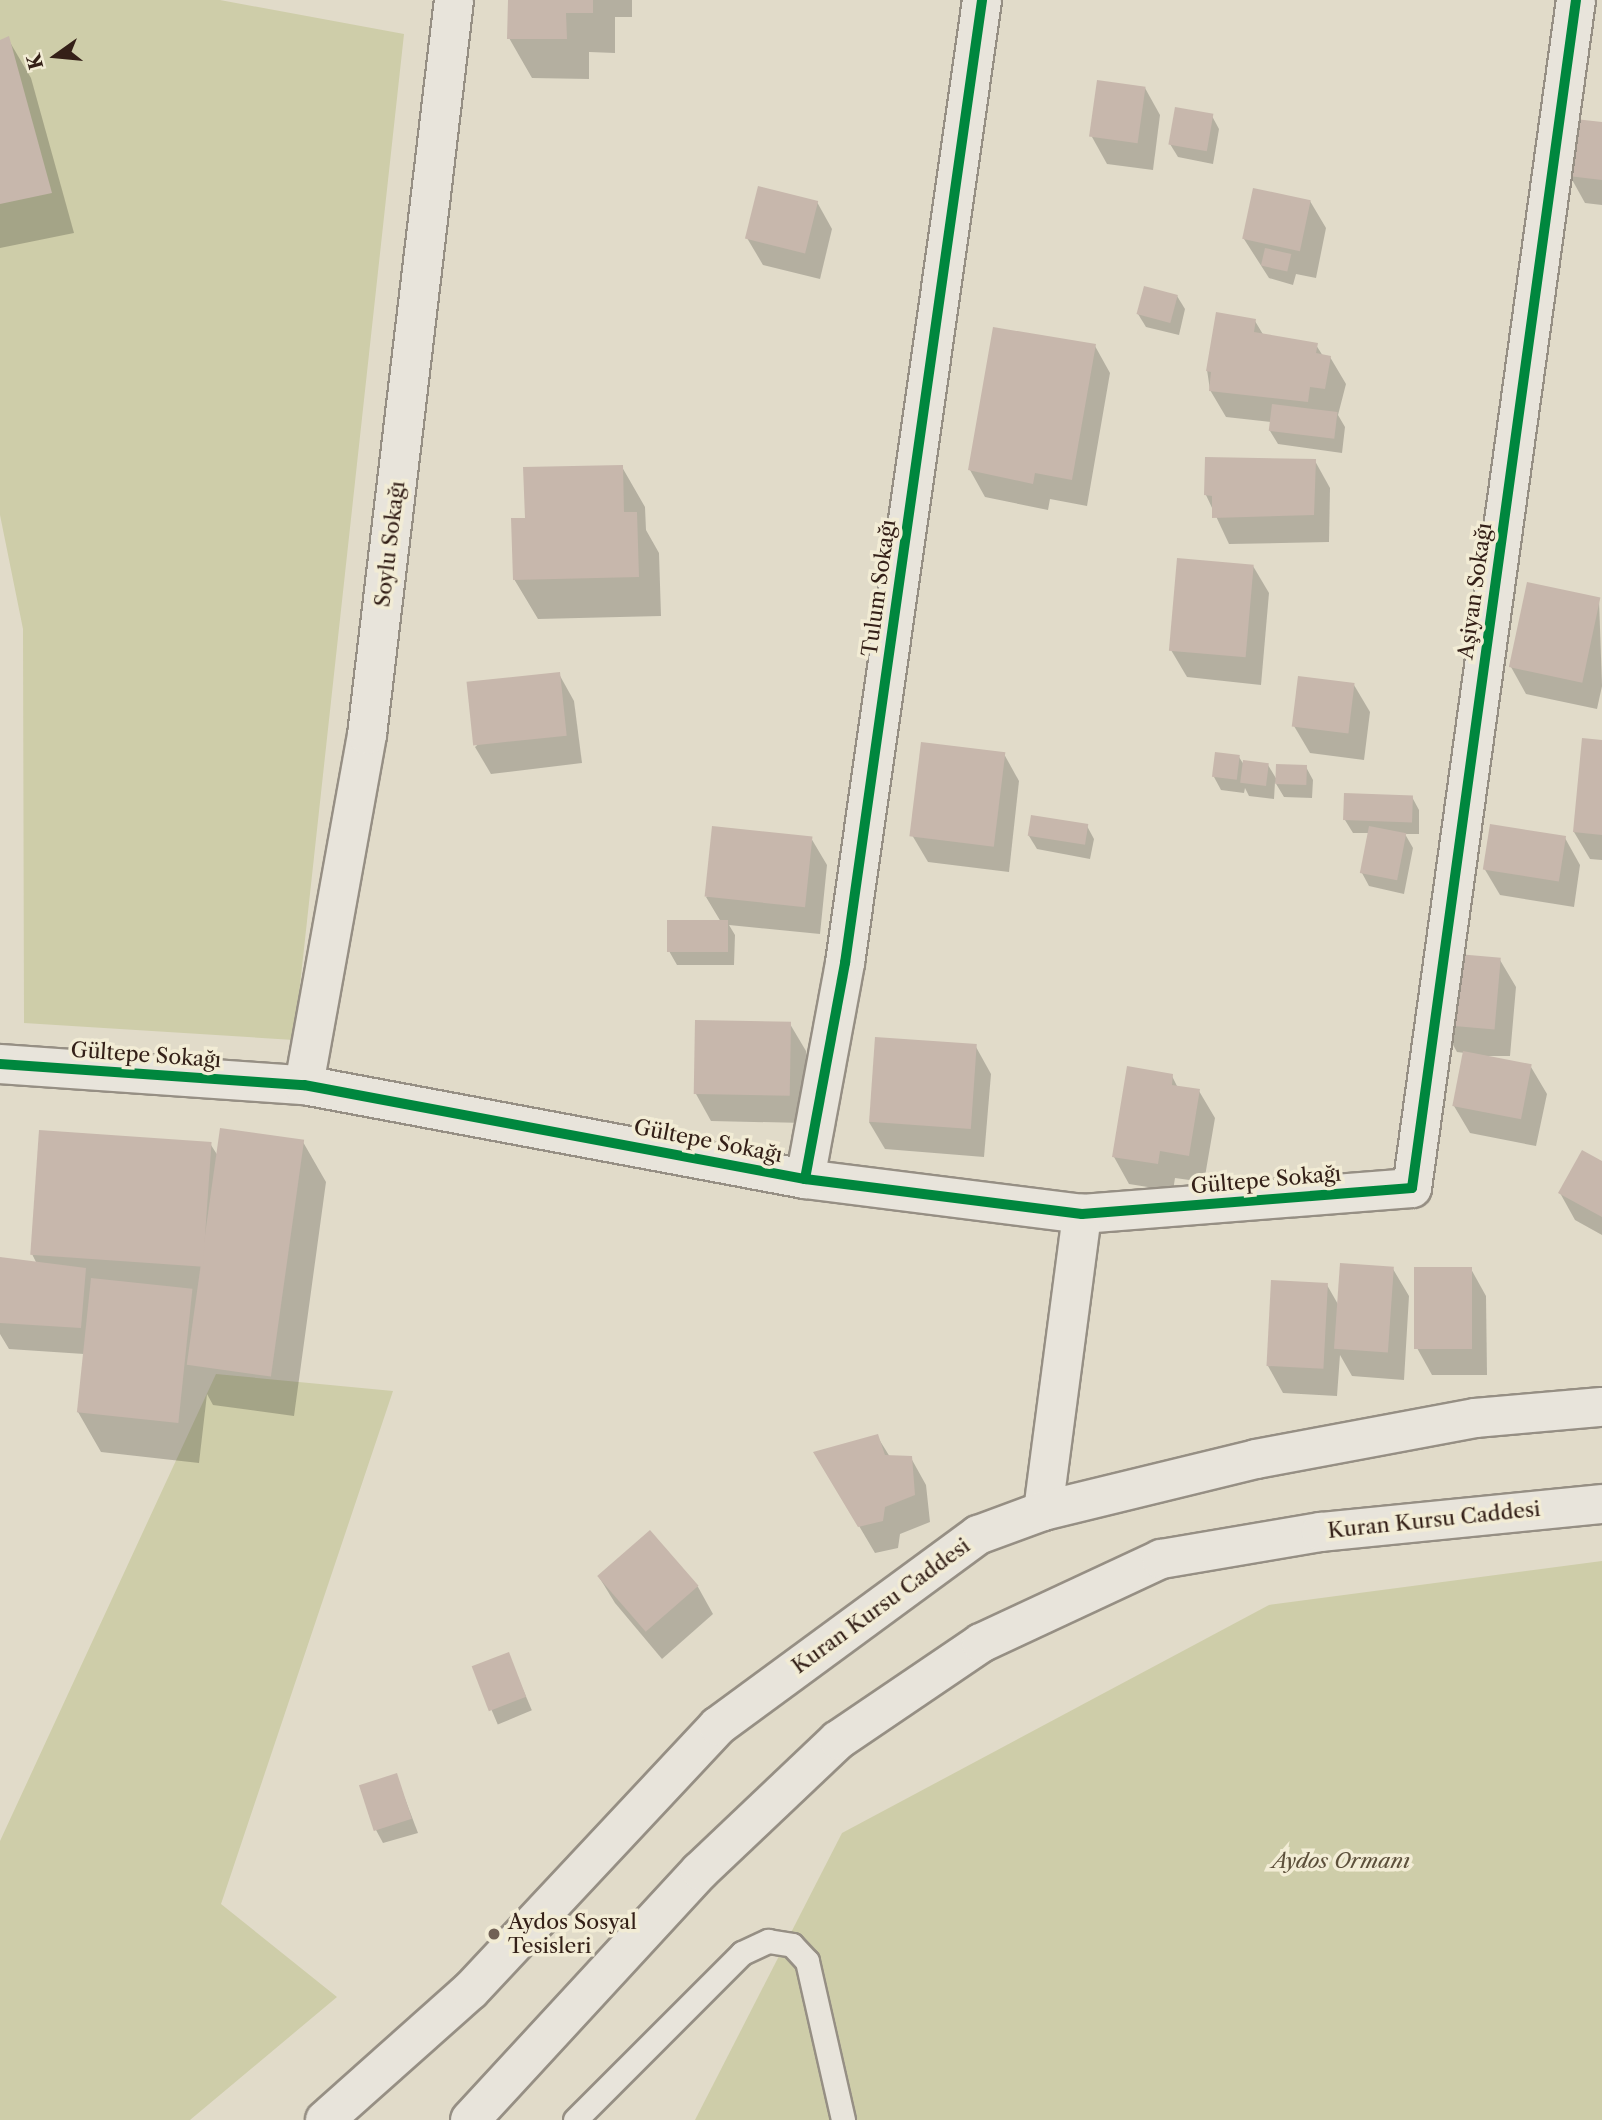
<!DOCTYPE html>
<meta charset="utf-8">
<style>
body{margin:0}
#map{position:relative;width:1602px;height:2120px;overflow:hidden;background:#e1dbc9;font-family:"Libre Caslon Text",serif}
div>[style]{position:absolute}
.green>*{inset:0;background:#cecda9}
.shadow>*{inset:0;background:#0003;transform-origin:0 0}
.building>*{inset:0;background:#c7b7ac;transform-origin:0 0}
.roads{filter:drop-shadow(2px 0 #968f84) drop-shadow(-2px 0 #968f84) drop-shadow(0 2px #968f84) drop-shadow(0 -2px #968f84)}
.service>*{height:23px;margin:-11.5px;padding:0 11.5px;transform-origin:11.5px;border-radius:11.5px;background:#e8e4db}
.minor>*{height:38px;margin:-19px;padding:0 19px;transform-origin:19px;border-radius:19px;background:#e8e4db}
.secondary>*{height:38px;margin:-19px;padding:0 19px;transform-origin:19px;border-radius:19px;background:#e8e4db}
.cycleway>*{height:10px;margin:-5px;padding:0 5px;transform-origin:5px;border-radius:5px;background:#00873e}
.dots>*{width:19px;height:19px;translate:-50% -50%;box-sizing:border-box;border:4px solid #f2ecd5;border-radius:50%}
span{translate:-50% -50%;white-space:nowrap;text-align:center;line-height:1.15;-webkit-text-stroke:7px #f2ecd5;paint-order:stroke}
.street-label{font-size:21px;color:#342018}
.park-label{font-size:21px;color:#5d503b;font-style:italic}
.poi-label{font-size:21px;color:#342018}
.left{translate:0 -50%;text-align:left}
.north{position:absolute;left:21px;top:21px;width:70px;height:70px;-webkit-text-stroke:5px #f2ecd5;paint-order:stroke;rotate:255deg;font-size:19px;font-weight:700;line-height:28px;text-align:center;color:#342018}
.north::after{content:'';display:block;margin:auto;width:24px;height:32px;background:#342018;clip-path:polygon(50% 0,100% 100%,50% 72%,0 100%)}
</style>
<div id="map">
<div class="green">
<i style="clip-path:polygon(0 0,220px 0,404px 34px,294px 1040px,24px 1023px,23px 629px,0 515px)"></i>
<i style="clip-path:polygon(216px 1374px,393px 1391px,221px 1904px,337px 1997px,190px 2120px,0 2120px,0 1841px)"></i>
<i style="clip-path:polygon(1602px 1561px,1602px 2120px,695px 2120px,842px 1833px,1269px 1605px)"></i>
</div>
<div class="shadow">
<i style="clip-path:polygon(509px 0,632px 0,632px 17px,615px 17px,615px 53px,589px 52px,589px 79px,532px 78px,509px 38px)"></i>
<i style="clip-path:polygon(8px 39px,31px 78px,74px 233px,0 248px,0 42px)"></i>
<i style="clip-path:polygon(1145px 88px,1160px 115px,1153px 170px,1107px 164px,1092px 137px)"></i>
<i style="clip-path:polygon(1212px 116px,1219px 129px,1213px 164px,1178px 157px,1170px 144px)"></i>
<i style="clip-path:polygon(1602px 124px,1602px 205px,1585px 203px,1570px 176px)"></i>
<i style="clip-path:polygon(1310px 201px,1326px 228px,1316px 278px,1296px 274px,1293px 285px,1269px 278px,1244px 239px)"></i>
<i style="clip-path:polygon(817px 202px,832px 229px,820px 279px,763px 265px,747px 238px)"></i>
<i style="clip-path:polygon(1177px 296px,1185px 309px,1179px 335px,1146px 327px,1138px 314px)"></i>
<i style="clip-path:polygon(1255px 321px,1264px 336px,1316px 345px,1323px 356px,1330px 357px,1346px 384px,1338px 415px,1345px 427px,1342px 453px,1278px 444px,1270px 431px,1271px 422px,1226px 417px,1210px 390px,1207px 370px)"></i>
<i style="clip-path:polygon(1095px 346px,1110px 373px,1087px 506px,1050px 499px,1048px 510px,985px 497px,970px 470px)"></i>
<i style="clip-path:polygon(1315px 461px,1330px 488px,1329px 542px,1229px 544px,1206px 495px)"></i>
<i style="clip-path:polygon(622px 467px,645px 507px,646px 530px,659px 553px,661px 616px,538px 619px,514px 579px,527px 520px)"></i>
<i style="clip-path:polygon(1253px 566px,1269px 593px,1261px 685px,1187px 677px,1171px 650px)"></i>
<i style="clip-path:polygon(1599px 599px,1602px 686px,1597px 709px,1526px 694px,1511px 667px)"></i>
<i style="clip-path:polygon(559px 674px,574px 701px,582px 763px,491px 774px,475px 747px)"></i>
<i style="clip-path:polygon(1354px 685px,1370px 712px,1364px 760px,1310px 753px,1294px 726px)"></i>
<i style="clip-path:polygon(1602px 741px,1602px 860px,1590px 859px,1574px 832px)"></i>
<i style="clip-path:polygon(1004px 754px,1019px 781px,1009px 872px,928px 862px,912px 835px)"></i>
<i style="clip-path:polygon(1239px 757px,1244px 765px,1268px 765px,1277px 780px,1306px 767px,1313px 780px,1312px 798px,1284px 797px,1275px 782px,1274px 799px,1249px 796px,1245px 788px,1244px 793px,1221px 790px,1214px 777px)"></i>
<i style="clip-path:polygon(1412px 797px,1419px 810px,1419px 834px,1405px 834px,1413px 848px,1404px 894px,1369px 886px,1362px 873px,1369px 833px,1353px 833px,1345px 820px)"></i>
<i style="clip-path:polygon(1087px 826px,1094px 839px,1090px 859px,1037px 849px,1029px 836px)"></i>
<i style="clip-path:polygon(811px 838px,827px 865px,820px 934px,729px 925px,735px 935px,734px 965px,677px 965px,669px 951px,721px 922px,706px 897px)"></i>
<i style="clip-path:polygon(1565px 838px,1580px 865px,1574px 907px,1500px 895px,1484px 868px)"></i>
<i style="clip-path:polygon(1500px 960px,1516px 987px,1510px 1056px,1480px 1056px,1531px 1067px,1547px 1094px,1536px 1146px,1470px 1133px,1454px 1106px,1465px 1053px,1457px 1052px,1442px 1025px)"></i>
<i style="clip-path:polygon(790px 1024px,806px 1051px,805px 1123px,711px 1121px,696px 1094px)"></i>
<i style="clip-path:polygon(976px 1047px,991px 1074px,984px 1157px,885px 1149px,869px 1122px)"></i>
<i style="clip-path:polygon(1172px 1076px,1178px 1088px,1199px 1091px,1215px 1118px,1204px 1182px,1175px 1178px,1173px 1191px,1129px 1184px,1114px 1157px)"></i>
<i style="clip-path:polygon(303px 1142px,326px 1182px,294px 1416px,213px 1405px,207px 1394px,199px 1463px,101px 1452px,78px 1412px,84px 1354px,9px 1349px,0 1334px,0 1259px,37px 1264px,32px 1254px,211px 1145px,218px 1156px)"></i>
<i style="clip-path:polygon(1602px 1163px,1602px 1235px,1575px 1220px,1560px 1193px)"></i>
<i style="clip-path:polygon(1393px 1269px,1409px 1296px,1404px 1380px,1352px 1376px,1340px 1355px,1337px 1396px,1283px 1393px,1268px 1366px,1327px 1285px,1339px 1306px)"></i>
<i style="clip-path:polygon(1471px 1269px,1486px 1296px,1487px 1375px,1432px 1375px,1417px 1348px)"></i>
<i style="clip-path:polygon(877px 1436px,890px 1457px,911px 1458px,926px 1485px,930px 1522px,900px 1534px,898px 1548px,875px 1553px,816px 1453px)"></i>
<i style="clip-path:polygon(650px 1532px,698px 1587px,713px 1614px,662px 1659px,615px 1603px,599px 1577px)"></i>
<i style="left:508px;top:1654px;width:61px;height:37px;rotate:67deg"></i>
<i style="clip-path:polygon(396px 1775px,418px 1833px,383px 1843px,376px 1830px)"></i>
</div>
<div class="building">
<i style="clip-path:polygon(508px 0,593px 0,593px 13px,566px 13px,567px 39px,507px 39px)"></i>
<i style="clip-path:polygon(9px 36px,52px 193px,0 204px,0 40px)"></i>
<i style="left:1097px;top:80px;width:49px;height:57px;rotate:8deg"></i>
<i style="left:1175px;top:107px;width:39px;height:38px;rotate:10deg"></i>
<i style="clip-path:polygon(1575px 119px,1602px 122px,1602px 180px,1568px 176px)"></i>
<i style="left:758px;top:186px;width:62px;height:54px;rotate:14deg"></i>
<i style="left:1253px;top:188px;width:59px;height:52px;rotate:12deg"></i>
<i style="left:1265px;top:248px;width:27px;height:18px;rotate:13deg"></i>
<i style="left:1144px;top:286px;width:35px;height:29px;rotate:15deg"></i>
<i style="clip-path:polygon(1216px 312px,1256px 319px,1254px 332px,1318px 343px,1316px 353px,1331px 356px,1325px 389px,1310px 387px,1308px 402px,1209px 391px,1211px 372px,1206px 371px)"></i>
<i style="clip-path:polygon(993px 327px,1096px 344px,1072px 480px,1035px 473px,1033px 484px,968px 470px)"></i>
<i style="left:1272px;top:404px;width:66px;height:27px;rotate:7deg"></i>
<i style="clip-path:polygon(1205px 457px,1316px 459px,1314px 515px,1212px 518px,1212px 496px,1204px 495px)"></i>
<i style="clip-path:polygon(623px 465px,624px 512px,637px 512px,639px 577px,513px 580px,511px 518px,525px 518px,523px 467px)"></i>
<i style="left:1177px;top:558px;width:77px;height:93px;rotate:5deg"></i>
<i style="left:1527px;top:582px;width:75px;height:87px;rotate:12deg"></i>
<i style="left:560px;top:672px;width:64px;height:94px;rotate:84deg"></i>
<i style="left:1298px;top:676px;width:57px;height:51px;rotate:7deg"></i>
<i style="clip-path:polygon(1582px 738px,1602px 740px,1602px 835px,1573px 832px)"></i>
<i style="left:921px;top:742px;width:85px;height:95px;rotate:7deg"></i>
<i style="left:1215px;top:752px;width:25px;height:25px;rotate:7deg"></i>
<i style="left:1243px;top:760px;width:26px;height:23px;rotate:7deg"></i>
<i style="left:1276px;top:764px;width:31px;height:20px;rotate:2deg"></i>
<i style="left:1344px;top:793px;width:69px;height:27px;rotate:2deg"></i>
<i style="left:1031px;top:815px;width:58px;height:21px;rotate:9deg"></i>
<i style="left:1490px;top:824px;width:77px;height:46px;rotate:9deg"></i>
<i style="left:712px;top:826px;width:101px;height:71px;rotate:6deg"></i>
<i style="left:1369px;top:826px;width:38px;height:48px;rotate:11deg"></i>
<i style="left:667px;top:920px;width:61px;height:32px"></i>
<i style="left:1446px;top:953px;width:55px;height:72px;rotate:5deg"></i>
<i style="left:695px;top:1020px;width:96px;height:74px;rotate:1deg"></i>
<i style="left:875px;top:1037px;width:102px;height:85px;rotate:4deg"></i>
<i style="left:1463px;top:1051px;width:70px;height:56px;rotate:11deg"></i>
<i style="clip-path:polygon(1127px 1066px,1173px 1074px,1172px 1085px,1200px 1089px,1189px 1156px,1160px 1151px,1158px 1164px,1112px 1157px)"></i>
<i style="left:220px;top:1128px;width:85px;height:239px;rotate:8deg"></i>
<i style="left:39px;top:1130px;width:173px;height:125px;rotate:4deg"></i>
<i style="clip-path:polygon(1582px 1150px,1602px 1161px,1602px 1217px,1558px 1193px)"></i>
<i style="clip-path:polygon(0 1257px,86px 1268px,81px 1328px,0 1323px)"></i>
<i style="left:1340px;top:1263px;width:54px;height:86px;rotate:4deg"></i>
<i style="left:1414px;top:1267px;width:58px;height:82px"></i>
<i style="left:91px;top:1278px;width:102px;height:135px;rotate:6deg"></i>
<i style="left:1271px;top:1280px;width:57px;height:86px;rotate:3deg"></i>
<i style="clip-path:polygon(878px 1434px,885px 1455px,912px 1456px,915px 1495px,885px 1507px,883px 1521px,858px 1527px,813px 1452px)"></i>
<i style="left:650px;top:1530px;width:74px;height:70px;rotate:49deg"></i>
<i style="left:509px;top:1652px;width:48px;height:40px;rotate:69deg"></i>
<i style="left:397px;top:1773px;width:48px;height:40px;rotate:72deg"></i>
</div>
<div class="roads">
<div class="service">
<i style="left:575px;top:2120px;width:236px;rotate:-45deg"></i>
<i style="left:742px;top:1953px;width:29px;rotate:-25deg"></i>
<i style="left:768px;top:1941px;width:24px;rotate:9deg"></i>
<i style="left:792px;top:1945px;width:22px;rotate:47deg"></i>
<i style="left:807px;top:1961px;width:163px;rotate:77.2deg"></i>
</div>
<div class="minor">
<i style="left:0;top:1064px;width:305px;rotate:4deg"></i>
<i style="left:304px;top:1085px;width:510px;rotate:10.63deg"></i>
<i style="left:805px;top:1179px;width:279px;rotate:7.2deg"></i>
<i style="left:1082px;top:1214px;width:331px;rotate:-4.5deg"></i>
<i style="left:1412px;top:1188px;width:1199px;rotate:-82.14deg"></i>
<i style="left:304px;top:1085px;width:356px;rotate:-79.8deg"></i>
<i style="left:367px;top:735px;width:740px;rotate:-83.25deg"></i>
<i style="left:805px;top:1179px;width:220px;rotate:-79.5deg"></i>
<i style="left:845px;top:963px;width:973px;rotate:-81.9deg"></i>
</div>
<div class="secondary">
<i style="left:1043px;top:1511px;width:300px;rotate:-82.5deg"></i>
<i style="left:325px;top:2120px;width:194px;rotate:-41.7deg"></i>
<i style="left:470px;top:1991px;width:363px;rotate:-46.9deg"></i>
<i style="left:718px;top:1726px;width:323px;rotate:-36.3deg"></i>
<i style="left:978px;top:1535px;width:69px;rotate:-20.3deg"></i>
<i style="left:1043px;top:1511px;width:219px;rotate:-13.7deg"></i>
<i style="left:1256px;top:1459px;width:223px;rotate:-10.6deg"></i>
<i style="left:1475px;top:1418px;width:127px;rotate:-5deg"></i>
<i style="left:470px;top:2120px;width:339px;rotate:-47.3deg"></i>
<i style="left:700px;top:1871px;width:190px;rotate:-43.5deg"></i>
<i style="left:838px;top:1740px;width:173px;rotate:-34.1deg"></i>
<i style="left:981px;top:1643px;width:199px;rotate:-25deg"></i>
<i style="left:1161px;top:1559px;width:162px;rotate:-9.6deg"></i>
<i style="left:1321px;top:1532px;width:282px;rotate:-5.7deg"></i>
</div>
</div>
<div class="cycleway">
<i style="left:0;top:1064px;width:305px;rotate:4deg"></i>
<i style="left:304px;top:1085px;width:510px;rotate:10.63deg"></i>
<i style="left:805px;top:1179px;width:279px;rotate:7.2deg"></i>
<i style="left:1082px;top:1214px;width:331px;rotate:-4.5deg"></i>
<i style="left:1412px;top:1188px;width:1199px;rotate:-82.14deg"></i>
<i style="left:805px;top:1179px;width:220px;rotate:-79.5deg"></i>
<i style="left:845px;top:963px;width:973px;rotate:-81.9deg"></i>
</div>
<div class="dots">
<i style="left:494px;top:1934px;background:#716156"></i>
</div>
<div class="street-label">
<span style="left:390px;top:544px;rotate:-83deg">Soylu Sokağı</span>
<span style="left:879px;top:588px;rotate:-82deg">Tulum Sokağı</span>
<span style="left:1475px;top:591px;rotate:-82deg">Aşiyan Sokağı</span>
<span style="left:146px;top:1055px;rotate:4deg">Gültepe Sokağı</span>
<span style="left:708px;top:1141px;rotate:11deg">Gültepe Sokağı</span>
<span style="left:1266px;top:1180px;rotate:-5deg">Gültepe Sokağı</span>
<span style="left:1434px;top:1520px;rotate:-6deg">Kuran Kursu Caddesi</span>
<span style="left:881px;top:1606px;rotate:-36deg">Kuran Kursu Caddesi</span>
</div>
<div class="park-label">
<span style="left:1341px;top:1861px">Aydos Ormanı</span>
</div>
<div class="poi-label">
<span class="left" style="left:508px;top:1934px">Aydos Sosyal<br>Tesisleri</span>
</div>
<div class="north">K</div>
</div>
